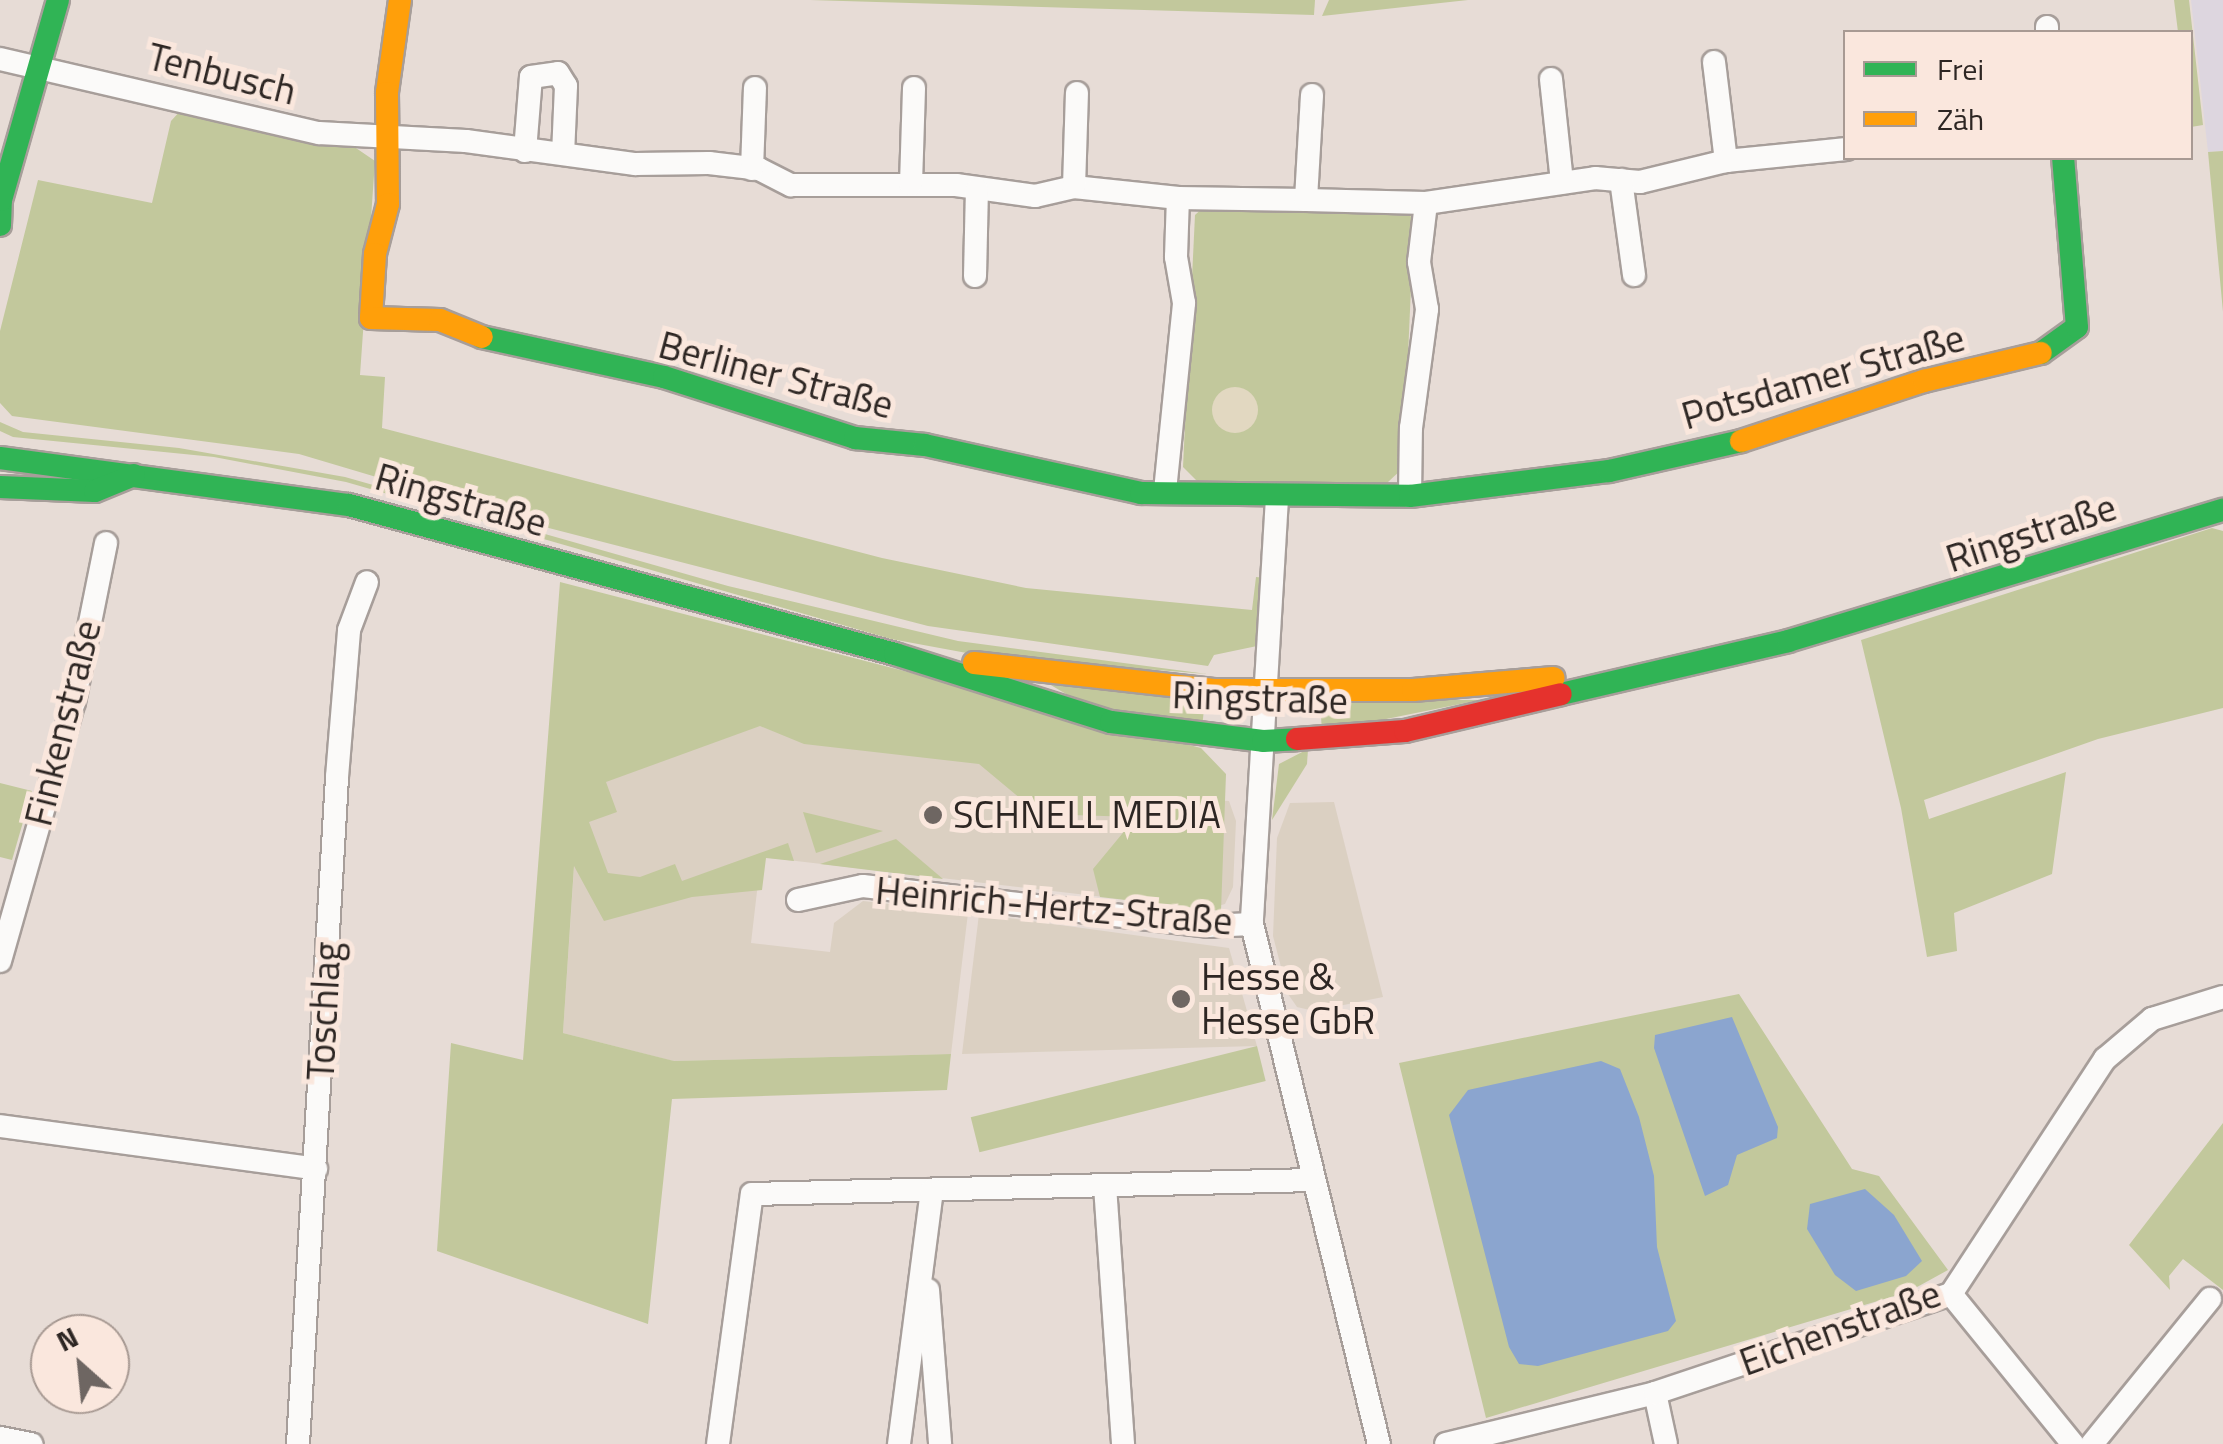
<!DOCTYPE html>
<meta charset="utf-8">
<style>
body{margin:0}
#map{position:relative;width:2223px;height:1444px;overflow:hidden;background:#e7dcd6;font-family:"Titillium Web",sans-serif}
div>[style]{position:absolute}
.commercial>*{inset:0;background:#dbd0c2}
.industrial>*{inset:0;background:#ddd6df}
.green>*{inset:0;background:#c2c89c;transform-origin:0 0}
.sand>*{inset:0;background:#e2d8c1}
.round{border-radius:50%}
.water>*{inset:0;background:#8ba5cf}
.roads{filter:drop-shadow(2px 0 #a79e9a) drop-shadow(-2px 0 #a79e9a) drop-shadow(0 2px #a79e9a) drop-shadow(0 -2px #a79e9a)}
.street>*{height:22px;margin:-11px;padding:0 11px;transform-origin:11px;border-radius:11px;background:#fbfaf9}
.fast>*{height:22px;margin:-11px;padding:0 11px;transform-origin:11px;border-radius:11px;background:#30b455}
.slow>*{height:22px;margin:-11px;padding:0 11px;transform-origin:11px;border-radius:11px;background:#ff9f0a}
.jam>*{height:22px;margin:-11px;padding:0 11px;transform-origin:11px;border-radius:11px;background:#e5322d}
.dots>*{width:28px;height:28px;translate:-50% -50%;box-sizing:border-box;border:5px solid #fae7dd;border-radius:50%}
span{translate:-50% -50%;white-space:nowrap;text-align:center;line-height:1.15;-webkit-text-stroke:10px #fae7dd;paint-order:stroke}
.street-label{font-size:38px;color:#2d2623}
.poi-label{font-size:38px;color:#2d2623}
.left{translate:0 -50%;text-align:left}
.legend{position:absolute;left:1843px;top:30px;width:350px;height:130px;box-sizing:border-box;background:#fae7dd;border:2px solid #a89a93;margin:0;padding:12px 18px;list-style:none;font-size:30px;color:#2d2623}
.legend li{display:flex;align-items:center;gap:20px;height:50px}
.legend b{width:50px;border:2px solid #a89a93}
.north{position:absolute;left:30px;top:1314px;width:100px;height:100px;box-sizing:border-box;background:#fae7dd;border:2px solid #a89a93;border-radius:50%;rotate:333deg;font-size:28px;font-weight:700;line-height:40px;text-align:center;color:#2d2623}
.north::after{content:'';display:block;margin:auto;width:35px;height:45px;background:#6e6662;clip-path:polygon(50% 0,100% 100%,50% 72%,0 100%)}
</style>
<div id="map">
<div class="commercial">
<i style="clip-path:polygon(589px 644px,1193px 799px,1229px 801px,1236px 821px,1233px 887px,1225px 904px,1207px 909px,761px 857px,751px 943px,830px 952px,834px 923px,863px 901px,968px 913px,951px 1054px,673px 1061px,563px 1033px)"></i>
<i style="clip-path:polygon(1334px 802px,1383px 997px,1314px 1011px,1297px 1007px,1288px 994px,1273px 936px,1277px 838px,1290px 803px)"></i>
<i style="clip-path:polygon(979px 914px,1229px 948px,1257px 1046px,962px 1054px)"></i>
</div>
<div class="industrial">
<i style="clip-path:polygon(2191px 0,2223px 0,2223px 151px,2208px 152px)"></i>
</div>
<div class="green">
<i style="clip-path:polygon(810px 0,1315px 0,1314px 15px)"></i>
<i style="clip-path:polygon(1329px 0,1468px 0,1322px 16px)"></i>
<i style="clip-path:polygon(2174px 0,2189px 0,2203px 125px,2191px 127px,2190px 32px,2178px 32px)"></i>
<i style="clip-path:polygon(182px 109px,353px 146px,375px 161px,360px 375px,385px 377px,382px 428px,882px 558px,1026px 588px,1252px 610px,1256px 577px,1267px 578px,1257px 646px,1214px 655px,1208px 666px,928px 626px,541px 526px,299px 454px,12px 416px,0 403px,0 331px,38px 180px,152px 203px,171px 121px)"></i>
<i style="clip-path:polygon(2223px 151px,2223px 312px,2208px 152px)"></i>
<i style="clip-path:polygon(1207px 204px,1405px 210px,1414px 220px,1403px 468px,1387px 483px,1197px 481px,1183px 467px,1195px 215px)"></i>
<i style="clip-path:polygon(0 422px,23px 432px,179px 448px,345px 477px,728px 586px,958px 641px,1207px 674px,983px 656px,891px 639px,346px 482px,214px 457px,13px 437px,0 431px)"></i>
<i style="clip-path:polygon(2212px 528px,2223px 531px,2223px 708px,2098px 739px,1924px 800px,1929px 819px,2066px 772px,2052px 874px,1954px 913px,1957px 951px,1927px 957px,1901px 808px,1861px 640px)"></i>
<i style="clip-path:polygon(560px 582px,1201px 748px,1226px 774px,1221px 911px,1100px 897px,1093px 869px,1136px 817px,1039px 814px,979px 764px,804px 744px,760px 726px,606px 782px,617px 812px,589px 822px,608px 873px,640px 877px,675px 864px,682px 881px,788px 843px,794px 861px,766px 858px,762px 890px,692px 897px,604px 921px,574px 866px,563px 1033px,674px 1061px,951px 1054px,947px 1090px,672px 1099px,648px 1324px,437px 1251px,451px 1043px,523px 1060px)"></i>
<i style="clip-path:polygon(1049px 684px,1205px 698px,1202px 729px,1090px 708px)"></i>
<i style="clip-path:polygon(1320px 700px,1480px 700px,1322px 732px)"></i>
<i style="clip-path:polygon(1308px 749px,1307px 764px,1272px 820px,1279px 764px)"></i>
<i style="clip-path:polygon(0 783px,32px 791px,12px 860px,0 857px)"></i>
<i style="clip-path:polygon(803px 812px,883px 831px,816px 853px)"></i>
<i style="clip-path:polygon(896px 839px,943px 879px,820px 864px)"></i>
<i style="clip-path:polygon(1739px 994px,1852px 1169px,1879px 1176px,1948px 1270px,1908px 1292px,1486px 1418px,1399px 1063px)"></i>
<i style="left:1257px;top:1046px;width:36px;height:295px;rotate:76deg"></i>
<i style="clip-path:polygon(2223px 1123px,2223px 1290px,2183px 1259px,2169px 1276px,2170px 1290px,2129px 1245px)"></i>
</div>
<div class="sand">
<i class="round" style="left:1212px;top:387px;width:46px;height:46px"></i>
</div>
<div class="water">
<i style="clip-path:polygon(1732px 1017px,1778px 1127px,1777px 1138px,1737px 1155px,1728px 1185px,1705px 1196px,1654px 1048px,1655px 1035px)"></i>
<i style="clip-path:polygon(1601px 1061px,1620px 1069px,1639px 1117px,1654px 1176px,1657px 1247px,1676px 1321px,1668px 1331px,1538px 1366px,1519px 1364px,1509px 1347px,1449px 1115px,1468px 1090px)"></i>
<i style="clip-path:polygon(1865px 1189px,1894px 1215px,1922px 1261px,1906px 1276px,1856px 1291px,1835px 1275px,1807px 1229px,1810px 1204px)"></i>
</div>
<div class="roads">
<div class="street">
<i style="left:2047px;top:27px;width:5px;rotate:90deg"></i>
<i style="left:0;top:59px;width:327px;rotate:13.1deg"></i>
<i style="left:319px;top:133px;width:147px;rotate:3.1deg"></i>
<i style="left:466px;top:141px;width:171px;rotate:7.8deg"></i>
<i style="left:635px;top:164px;width:74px;rotate:-0.8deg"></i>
<i style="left:709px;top:163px;width:50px;rotate:6.8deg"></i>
<i style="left:759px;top:169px;width:36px;rotate:27deg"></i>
<i style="left:791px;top:185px;width:165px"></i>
<i style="left:956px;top:185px;width:80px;rotate:7.9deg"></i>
<i style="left:1035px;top:196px;width:40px;rotate:-13deg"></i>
<i style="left:1074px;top:187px;width:105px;rotate:6deg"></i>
<i style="left:1178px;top:198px;width:128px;rotate:0.9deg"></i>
<i style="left:1714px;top:62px;width:100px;rotate:83.1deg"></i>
<i style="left:1551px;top:79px;width:104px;rotate:83.9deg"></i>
<i style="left:1312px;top:95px;width:105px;rotate:93.3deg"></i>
<i style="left:1306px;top:200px;width:120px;rotate:1.4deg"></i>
<i style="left:1426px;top:203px;width:171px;rotate:-8.4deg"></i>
<i style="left:1595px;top:178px;width:45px;rotate:5.1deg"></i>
<i style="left:1640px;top:182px;width:89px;rotate:-13.7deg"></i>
<i style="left:1726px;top:161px;width:121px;rotate:-5.7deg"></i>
<i style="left:525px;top:151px;width:74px;rotate:-85.4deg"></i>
<i style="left:531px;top:77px;width:27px;rotate:-8deg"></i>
<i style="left:558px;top:73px;width:15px;rotate:58deg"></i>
<i style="left:566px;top:86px;width:68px;rotate:92.5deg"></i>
<i style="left:752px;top:169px;width:81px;rotate:-87.9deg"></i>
<i style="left:1621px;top:180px;width:96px;rotate:82.2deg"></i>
<i style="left:911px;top:184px;width:96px;rotate:-88.2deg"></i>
<i style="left:1074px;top:187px;width:94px;rotate:-88.2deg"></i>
<i style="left:975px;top:276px;width:86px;rotate:-88.7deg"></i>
<i style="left:1165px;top:491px;width:189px;rotate:-84.2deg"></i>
<i style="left:1184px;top:303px;width:47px;rotate:-99.9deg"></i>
<i style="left:1176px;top:257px;width:59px;rotate:-88.1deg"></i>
<i style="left:1410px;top:496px;width:68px;rotate:-89.2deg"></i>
<i style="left:1411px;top:428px;width:120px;rotate:-82.3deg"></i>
<i style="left:1427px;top:309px;width:48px;rotate:-99.7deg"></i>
<i style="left:1419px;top:262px;width:59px;rotate:-83.2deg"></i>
<i style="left:1277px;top:498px;width:427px;rotate:93.4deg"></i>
<i style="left:1252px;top:924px;width:535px;rotate:76.28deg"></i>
<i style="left:798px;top:900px;width:66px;rotate:-12.2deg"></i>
<i style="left:863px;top:886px;width:347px;rotate:6.6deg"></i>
<i style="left:1208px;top:926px;width:44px;rotate:-2.6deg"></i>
<i style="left:0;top:961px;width:269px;rotate:-74.1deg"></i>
<i style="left:74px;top:702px;width:162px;rotate:-78.6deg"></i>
<i style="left:0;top:1126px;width:319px;rotate:7.7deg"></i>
<i style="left:1105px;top:1186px;width:259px;rotate:86deg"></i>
<i style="left:928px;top:1290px;width:154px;rotate:85.5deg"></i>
<i style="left:1951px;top:1294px;width:193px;rotate:50.9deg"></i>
<i style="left:1655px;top:1393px;width:52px;rotate:77.8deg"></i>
<i style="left:0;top:1438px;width:32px;rotate:11deg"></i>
<i style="left:298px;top:1444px;width:668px;rotate:-86.65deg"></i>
<i style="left:337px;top:777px;width:147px;rotate:-85.3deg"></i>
<i style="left:349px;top:630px;width:51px;rotate:-69.4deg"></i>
<i style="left:718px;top:1444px;width:252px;rotate:-82.3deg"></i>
<i style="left:752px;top:1194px;width:560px;rotate:-1.43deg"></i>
<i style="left:899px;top:1444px;width:256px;rotate:-82.6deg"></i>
<i style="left:1446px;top:1444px;width:215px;rotate:-13.7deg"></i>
<i style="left:1655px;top:1393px;width:312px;rotate:-18.5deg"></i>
<i style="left:1951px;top:1294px;width:281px;rotate:-56.8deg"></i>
<i style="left:2105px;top:1059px;width:62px;rotate:-40.4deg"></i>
<i style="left:2152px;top:1019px;width:74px;rotate:-17.2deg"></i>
<i style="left:2092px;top:1444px;width:187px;rotate:-50.9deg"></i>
</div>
<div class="fast">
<i style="left:0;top:225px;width:25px;rotate:-88deg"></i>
<i style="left:1px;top:200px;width:208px;rotate:-74.1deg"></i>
<i style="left:482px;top:337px;width:186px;rotate:12.4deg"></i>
<i style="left:664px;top:377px;width:201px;rotate:17.7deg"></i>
<i style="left:855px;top:438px;width:70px;rotate:5.7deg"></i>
<i style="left:925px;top:445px;width:221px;rotate:12.5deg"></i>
<i style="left:1141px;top:493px;width:269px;rotate:0.6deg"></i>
<i style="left:1410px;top:496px;width:201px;rotate:-7.2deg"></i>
<i style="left:1609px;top:471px;width:135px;rotate:-12.8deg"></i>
<i style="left:2041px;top:353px;width:44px;rotate:-35.8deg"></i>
<i style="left:2077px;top:327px;width:170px;rotate:-94.7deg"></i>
<i style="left:0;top:458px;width:352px;rotate:7.7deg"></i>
<i style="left:349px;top:505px;width:566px;rotate:15.26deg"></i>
<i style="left:895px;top:654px;width:226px;rotate:17.5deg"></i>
<i style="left:1111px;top:722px;width:153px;rotate:7.1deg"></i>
<i style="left:1263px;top:741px;width:34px;rotate:-3deg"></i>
<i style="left:0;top:487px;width:95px;rotate:2.4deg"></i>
<i style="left:95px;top:491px;width:42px;rotate:-22.3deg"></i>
<i style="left:1561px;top:694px;width:233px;rotate:-13.1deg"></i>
<i style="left:1788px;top:641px;width:454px;rotate:-16.8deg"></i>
</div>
<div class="slow">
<i style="left:400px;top:0;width:94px;rotate:98deg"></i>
<i style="left:387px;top:93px;width:111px;rotate:89.5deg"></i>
<i style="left:388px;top:204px;width:52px;rotate:104.6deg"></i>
<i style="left:375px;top:254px;width:64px;rotate:93.6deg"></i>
<i style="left:371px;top:318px;width:69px;rotate:1.7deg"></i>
<i style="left:440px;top:320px;width:45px;rotate:22deg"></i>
<i style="left:1741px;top:441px;width:193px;rotate:-18.2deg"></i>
<i style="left:1924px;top:381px;width:120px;rotate:-13.5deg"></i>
<i style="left:974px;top:663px;width:241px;rotate:6.4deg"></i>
<i style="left:1213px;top:690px;width:200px"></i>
<i style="left:1413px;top:690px;width:141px;rotate:-4.9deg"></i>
</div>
<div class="jam">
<i style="left:1297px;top:739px;width:108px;rotate:-4.2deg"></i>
<i style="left:1405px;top:731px;width:160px;rotate:-13.3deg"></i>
</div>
</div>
<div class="dots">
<i style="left:933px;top:815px;background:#6e6662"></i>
<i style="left:1181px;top:999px;background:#6e6662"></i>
</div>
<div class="street-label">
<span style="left:222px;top:74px;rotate:14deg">Tenbusch</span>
<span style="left:776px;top:375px;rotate:15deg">Berliner Straße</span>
<span style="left:1823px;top:377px;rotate:-16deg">Potsdamer Straße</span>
<span style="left:461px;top:500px;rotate:16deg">Ringstraße</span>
<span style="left:2031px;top:533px;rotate:-18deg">Ringstraße</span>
<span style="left:1260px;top:698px;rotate:2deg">Ringstraße</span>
<span style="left:63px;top:723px;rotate:-76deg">Finkenstraße</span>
<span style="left:1054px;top:906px;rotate:5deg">Heinrich-Hertz-Straße</span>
<span style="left:324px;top:1011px;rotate:-87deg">Toschlag</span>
<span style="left:1840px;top:1328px;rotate:-20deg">Eichenstraße</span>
</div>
<div class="poi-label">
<span class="left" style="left:953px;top:815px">SCHNELL MEDIA</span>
<span class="left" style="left:1201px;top:999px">Hesse &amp;<br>Hesse GbR</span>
</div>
<ul class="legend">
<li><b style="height:12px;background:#30b455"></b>Frei</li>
<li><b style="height:12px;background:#ff9f0a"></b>Zäh</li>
</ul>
<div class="north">N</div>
</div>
